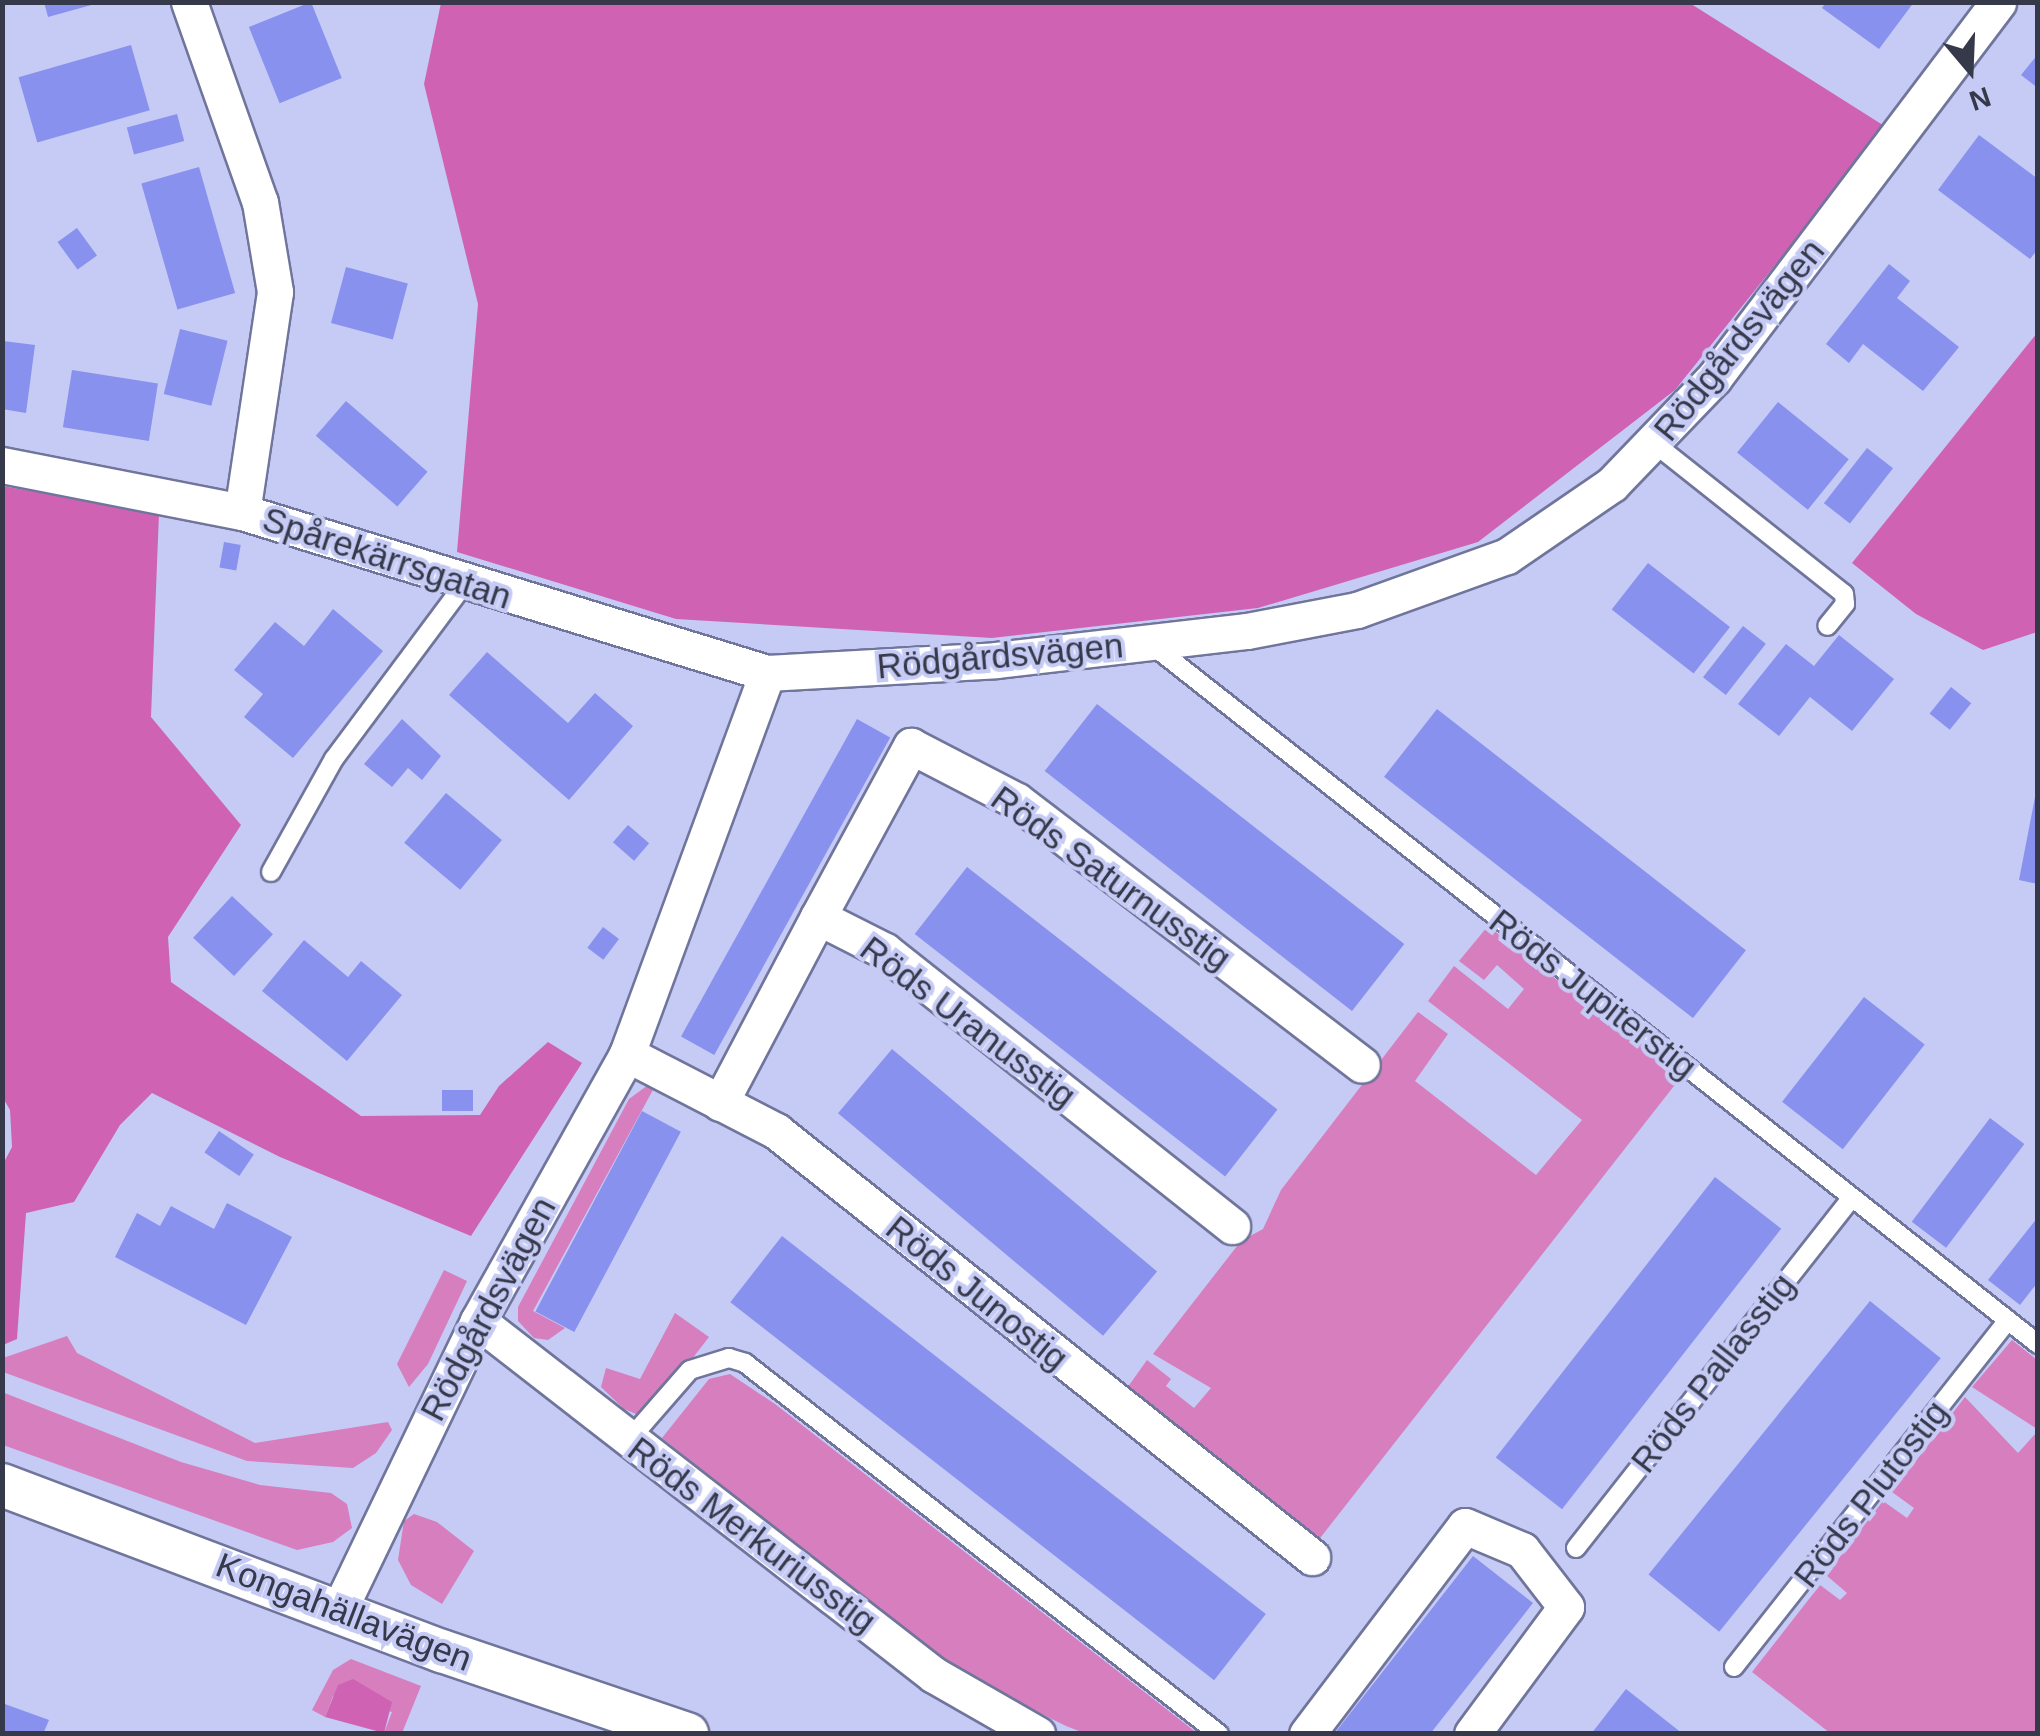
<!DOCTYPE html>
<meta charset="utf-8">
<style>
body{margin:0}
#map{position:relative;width:2040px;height:1736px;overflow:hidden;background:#c5cbf5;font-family:Arial,sans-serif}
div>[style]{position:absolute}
.green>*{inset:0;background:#d67ebe}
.forest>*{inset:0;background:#d062b4}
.building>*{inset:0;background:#8891ee;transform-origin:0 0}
.roads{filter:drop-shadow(2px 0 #70759b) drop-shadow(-2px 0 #70759b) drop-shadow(0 2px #70759b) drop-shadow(0 -2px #70759b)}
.service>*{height:18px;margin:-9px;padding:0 9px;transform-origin:9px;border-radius:9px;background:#fff}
.minor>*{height:35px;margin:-17.5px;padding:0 17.5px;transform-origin:17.5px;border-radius:17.5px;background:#fff}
.tertiary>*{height:42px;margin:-21px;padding:0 21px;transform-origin:21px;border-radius:21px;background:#fff}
span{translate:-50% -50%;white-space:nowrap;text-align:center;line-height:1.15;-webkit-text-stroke:8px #c5cbf5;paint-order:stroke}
.street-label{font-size:35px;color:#363949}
.frame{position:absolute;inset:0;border:5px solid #363949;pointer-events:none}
.north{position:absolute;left:1920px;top:20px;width:100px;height:100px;-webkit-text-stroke:8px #c5cbf5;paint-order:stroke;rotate:161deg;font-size:28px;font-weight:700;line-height:40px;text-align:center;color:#363949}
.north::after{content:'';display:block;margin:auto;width:35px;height:45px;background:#363949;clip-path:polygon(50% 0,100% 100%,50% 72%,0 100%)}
</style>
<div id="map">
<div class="green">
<i style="clip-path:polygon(1488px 926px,1681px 1077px,1317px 1542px,1125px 1391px,1147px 1360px,1171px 1379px,1166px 1386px,1194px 1408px,1211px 1388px,1153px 1354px,1241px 1241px,1263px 1229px,1281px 1190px,1418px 1012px,1448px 1034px,1415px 1081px,1536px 1175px,1582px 1120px,1428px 1001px,1454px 966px,1508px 1009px,1524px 989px,1497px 965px,1484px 980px,1459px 961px)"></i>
<i style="clip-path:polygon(648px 1085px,654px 1088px,533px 1311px,565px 1328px,548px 1340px,534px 1338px,518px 1321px,518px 1307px,629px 1099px)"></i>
<i style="clip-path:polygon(444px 1270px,467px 1281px,428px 1364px,409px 1387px,397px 1364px)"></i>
<i style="clip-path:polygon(675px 1313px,709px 1337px,654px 1408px,636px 1414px,624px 1409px,601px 1387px,606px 1368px,640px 1379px)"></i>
<i style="clip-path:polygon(67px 1336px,77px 1353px,255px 1443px,388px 1422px,392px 1430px,376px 1453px,353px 1468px,247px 1461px,3px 1372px,3px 1358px)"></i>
<i style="clip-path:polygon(2012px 1340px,2037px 1360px,2037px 1429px,1972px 1387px)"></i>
<i style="clip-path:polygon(730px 1374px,775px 1404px,1197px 1733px,1084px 1733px,1066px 1726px,972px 1679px,854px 1591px,662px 1438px,709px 1379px)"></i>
<i style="clip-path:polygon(2px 1392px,181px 1462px,260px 1485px,331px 1493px,347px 1504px,352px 1528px,333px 1542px,297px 1550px,3px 1445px)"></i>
<i style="clip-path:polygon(1965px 1397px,2018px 1453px,2037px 1432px,2037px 1733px,1830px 1733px,1752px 1672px,1820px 1585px,1840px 1600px,1847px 1593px,1826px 1575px,1883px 1501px,1907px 1518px,1914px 1508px,1892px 1492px)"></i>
<i style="clip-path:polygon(414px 1514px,437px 1522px,474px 1551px,442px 1604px,411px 1585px,398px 1560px,404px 1521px)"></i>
<i style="clip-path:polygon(351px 1659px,421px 1686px,402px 1733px,384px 1733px,392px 1712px,333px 1696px,325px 1717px,312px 1710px,333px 1670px)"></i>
</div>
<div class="forest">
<i style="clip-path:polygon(1688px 2px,1886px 127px,1675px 390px,1478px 542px,1258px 608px,992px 638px,676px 619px,457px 552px,478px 304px,424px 84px,441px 3px)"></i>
<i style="clip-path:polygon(2037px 333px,2037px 632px,1983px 650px,1916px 614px,1852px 563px)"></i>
<i style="clip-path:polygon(2px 486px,159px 513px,151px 717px,241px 825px,168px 937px,171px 982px,361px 1116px,480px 1115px,499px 1086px,548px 1042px,582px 1063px,471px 1236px,280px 1157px,152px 1093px,120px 1125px,74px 1202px,26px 1213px,17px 1339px,3px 1345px,2px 1166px,12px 1147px,10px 1110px,2px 1096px)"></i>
<i style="clip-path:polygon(353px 1679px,392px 1702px,384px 1733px,325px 1717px,338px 1685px)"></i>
</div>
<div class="building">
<i style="clip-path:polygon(44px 2px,95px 2px,95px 4px,48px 17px)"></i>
<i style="left:311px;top:2px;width:82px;height:67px;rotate:68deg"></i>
<i style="clip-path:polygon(1826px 2px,1914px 2px,1879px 49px,1822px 8px)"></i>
<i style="left:131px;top:45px;width:68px;height:117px;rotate:74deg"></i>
<i style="clip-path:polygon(2038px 54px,2038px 88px,2021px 75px)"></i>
<i style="left:177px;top:114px;width:28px;height:52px;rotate:75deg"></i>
<i style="clip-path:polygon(1979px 135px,2038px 179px,2038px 249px,2030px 259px,1938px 190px)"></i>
<i style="left:199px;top:167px;width:131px;height:60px;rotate:74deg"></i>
<i style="left:77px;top:228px;width:34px;height:24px;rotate:54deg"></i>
<i style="clip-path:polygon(1889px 264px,1910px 281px,1897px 298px,1959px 347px,1923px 391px,1863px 344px,1849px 363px,1826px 344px)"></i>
<i style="left:346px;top:267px;width:64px;height:58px;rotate:15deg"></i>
<i style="left:180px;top:329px;width:49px;height:67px;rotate:14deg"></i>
<i style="clip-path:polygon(3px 341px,35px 345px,26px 413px,2px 409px)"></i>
<i style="left:72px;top:370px;width:87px;height:58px;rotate:9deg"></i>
<i style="left:346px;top:401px;width:108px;height:46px;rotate:41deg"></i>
<i style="left:1778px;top:402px;width:91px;height:65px;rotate:39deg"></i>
<i style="left:1867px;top:448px;width:33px;height:70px;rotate:38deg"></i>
<i style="left:224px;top:542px;width:17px;height:26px;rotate:10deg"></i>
<i style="left:1648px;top:563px;width:104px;height:59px;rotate:38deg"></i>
<i style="clip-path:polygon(333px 609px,383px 651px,293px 758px,244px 717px,263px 694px,234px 670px,275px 622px,304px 646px)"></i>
<i style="left:1743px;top:626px;width:29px;height:65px;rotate:38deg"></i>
<i style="clip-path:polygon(1839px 635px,1894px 679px,1852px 731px,1810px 697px,1779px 736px,1738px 704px,1786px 644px,1814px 666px)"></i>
<i style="clip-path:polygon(487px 652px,568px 723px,595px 693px,633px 726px,569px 800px,449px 695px)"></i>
<i style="left:1951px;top:687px;width:26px;height:34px;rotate:39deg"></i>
<i style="left:1097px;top:704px;width:390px;height:85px;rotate:38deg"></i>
<i style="left:1437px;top:709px;width:392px;height:86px;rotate:38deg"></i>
<i style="clip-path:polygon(402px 719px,441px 756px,422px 780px,408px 768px,392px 787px,364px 764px)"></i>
<i style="left:857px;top:719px;width:38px;height:363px;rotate:29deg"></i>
<i style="clip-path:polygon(2036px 792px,2038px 792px,2038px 884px,2019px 880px)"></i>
<i style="left:446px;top:793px;width:73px;height:65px;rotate:40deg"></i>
<i style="left:628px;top:825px;width:28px;height:23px;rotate:41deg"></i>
<i style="left:967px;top:867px;width:394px;height:85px;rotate:38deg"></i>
<i style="left:232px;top:896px;width:56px;height:57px;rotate:43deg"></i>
<i style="left:603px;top:927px;width:20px;height:26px;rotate:37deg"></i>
<i style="clip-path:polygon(304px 940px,348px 977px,361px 961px,402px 995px,347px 1061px,262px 991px)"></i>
<i style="left:1864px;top:997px;width:77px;height:133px;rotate:38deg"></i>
<i style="left:892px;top:1049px;width:346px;height:84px;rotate:40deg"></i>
<i style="left:473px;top:1090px;width:21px;height:31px;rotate:90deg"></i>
<i style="left:642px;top:1111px;width:44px;height:227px;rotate:28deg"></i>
<i style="left:1990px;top:1118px;width:43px;height:130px;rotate:37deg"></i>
<i style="left:219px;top:1131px;width:42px;height:26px;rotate:34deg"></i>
<i style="left:1715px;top:1177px;width:84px;height:356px;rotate:38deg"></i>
<i style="clip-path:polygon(227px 1203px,292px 1237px,246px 1325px,115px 1257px,137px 1213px,160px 1226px,171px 1206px,214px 1229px)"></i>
<i style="clip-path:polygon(2038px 1217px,2038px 1282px,2020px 1305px,1988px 1280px)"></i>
<i style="left:782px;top:1236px;width:614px;height:84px;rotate:38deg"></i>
<i style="left:1870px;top:1301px;width:91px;height:352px;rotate:39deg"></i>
<i style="clip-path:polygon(1473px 1556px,1533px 1603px,1430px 1734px,1334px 1734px)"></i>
<i style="clip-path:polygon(1626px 1689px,1683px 1734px,1591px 1734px)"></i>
<i style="clip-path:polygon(2px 1703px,49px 1720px,43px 1734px,2px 1734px)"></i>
</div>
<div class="roads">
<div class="service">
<i style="left:1655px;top:444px;width:241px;rotate:38.4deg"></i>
<i style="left:1844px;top:594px;width:10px;rotate:84deg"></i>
<i style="left:1845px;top:604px;width:28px;rotate:129deg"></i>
<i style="left:1151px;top:644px;width:1130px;rotate:38.28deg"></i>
<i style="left:271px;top:872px;width:129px;rotate:-60.9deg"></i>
<i style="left:334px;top:759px;width:219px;rotate:-53.3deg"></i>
<i style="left:628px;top:1441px;width:94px;rotate:-48.9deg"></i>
<i style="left:690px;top:1370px;width:41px;rotate:-17.1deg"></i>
<i style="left:729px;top:1358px;width:17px;rotate:17deg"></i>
<i style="left:745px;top:1363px;width:602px;rotate:38.05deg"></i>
<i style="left:1576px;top:1548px;width:444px;rotate:-51.8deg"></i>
<i style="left:1734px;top:1667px;width:442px;rotate:-51.7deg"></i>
</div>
<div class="minor">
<i style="left:189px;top:2px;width:212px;rotate:70.5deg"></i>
<i style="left:260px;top:202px;width:91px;rotate:80.5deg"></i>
<i style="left:275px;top:292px;width:222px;rotate:98.5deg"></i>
<i style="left:2px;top:465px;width:245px;rotate:11.1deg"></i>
<i style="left:242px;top:512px;width:549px;rotate:17.05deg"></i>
<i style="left:818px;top:917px;width:195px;rotate:-61.5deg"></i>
<i style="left:911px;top:746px;width:119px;rotate:27.4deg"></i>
<i style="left:1017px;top:801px;width:434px;rotate:37.4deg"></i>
<i style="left:627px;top:1054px;width:168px;rotate:27.3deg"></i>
<i style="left:776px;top:1131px;width:685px;rotate:38.48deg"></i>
<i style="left:720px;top:1103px;width:210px;rotate:-62.2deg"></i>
<i style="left:818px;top:917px;width:75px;rotate:26.9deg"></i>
<i style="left:885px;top:951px;width:443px;rotate:38.4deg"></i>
<i style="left:478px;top:1321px;width:577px;rotate:37.82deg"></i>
<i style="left:934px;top:1675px;width:119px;rotate:29.8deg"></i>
<i style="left:339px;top:1610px;width:321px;rotate:-64.3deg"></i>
<i style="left:478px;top:1321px;width:306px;rotate:-60.8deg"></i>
<i style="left:627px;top:1054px;width:406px;rotate:-69.8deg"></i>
<i style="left:767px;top:673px;width:229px;rotate:-3.2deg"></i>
<i style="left:996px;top:660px;width:253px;rotate:-6.6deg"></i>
<i style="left:1247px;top:631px;width:112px;rotate:-10.8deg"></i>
<i style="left:1357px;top:610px;width:159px;rotate:-19.8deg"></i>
<i style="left:1507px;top:556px;width:127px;rotate:-34.4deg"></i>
<i style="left:1612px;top:484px;width:147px;rotate:-46.1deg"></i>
<i style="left:1714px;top:378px;width:471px;rotate:-52.9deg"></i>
<i style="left:1307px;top:1734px;width:261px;rotate:-52.8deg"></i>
<i style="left:1465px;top:1526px;width:62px;rotate:22.8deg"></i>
<i style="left:1522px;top:1550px;width:72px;rotate:52.3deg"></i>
<i style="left:1566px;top:1607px;width:158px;rotate:126.5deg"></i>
</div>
<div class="tertiary">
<i style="left:2px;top:1485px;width:470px;rotate:20.7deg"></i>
<i style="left:442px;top:1651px;width:259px;rotate:18.7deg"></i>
</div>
</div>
<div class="street-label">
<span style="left:1739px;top:340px;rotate:-51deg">Rödgårdsvägen</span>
<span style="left:387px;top:558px;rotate:18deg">Spårekärrsgatan</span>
<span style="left:1000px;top:656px;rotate:-5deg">Rödgårdsvägen</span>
<span style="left:1111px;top:878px;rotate:36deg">Röds Saturnusstig</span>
<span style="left:1593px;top:994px;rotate:38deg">Röds Jupiterstig</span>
<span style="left:968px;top:1022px;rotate:37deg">Röds Uranusstig</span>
<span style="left:977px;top:1293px;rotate:39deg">Röds Junostig</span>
<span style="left:488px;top:1309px;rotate:-62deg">Rödgårdsvägen</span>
<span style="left:1713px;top:1373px;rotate:-52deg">Röds Pallasstig</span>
<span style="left:1871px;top:1494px;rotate:-52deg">Röds Plutostig</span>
<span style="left:752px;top:1535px;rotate:37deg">Röds Merkuriusstig</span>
<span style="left:344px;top:1612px;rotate:21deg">Kongahällavägen</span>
</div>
<div class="frame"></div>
<div class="north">N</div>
</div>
